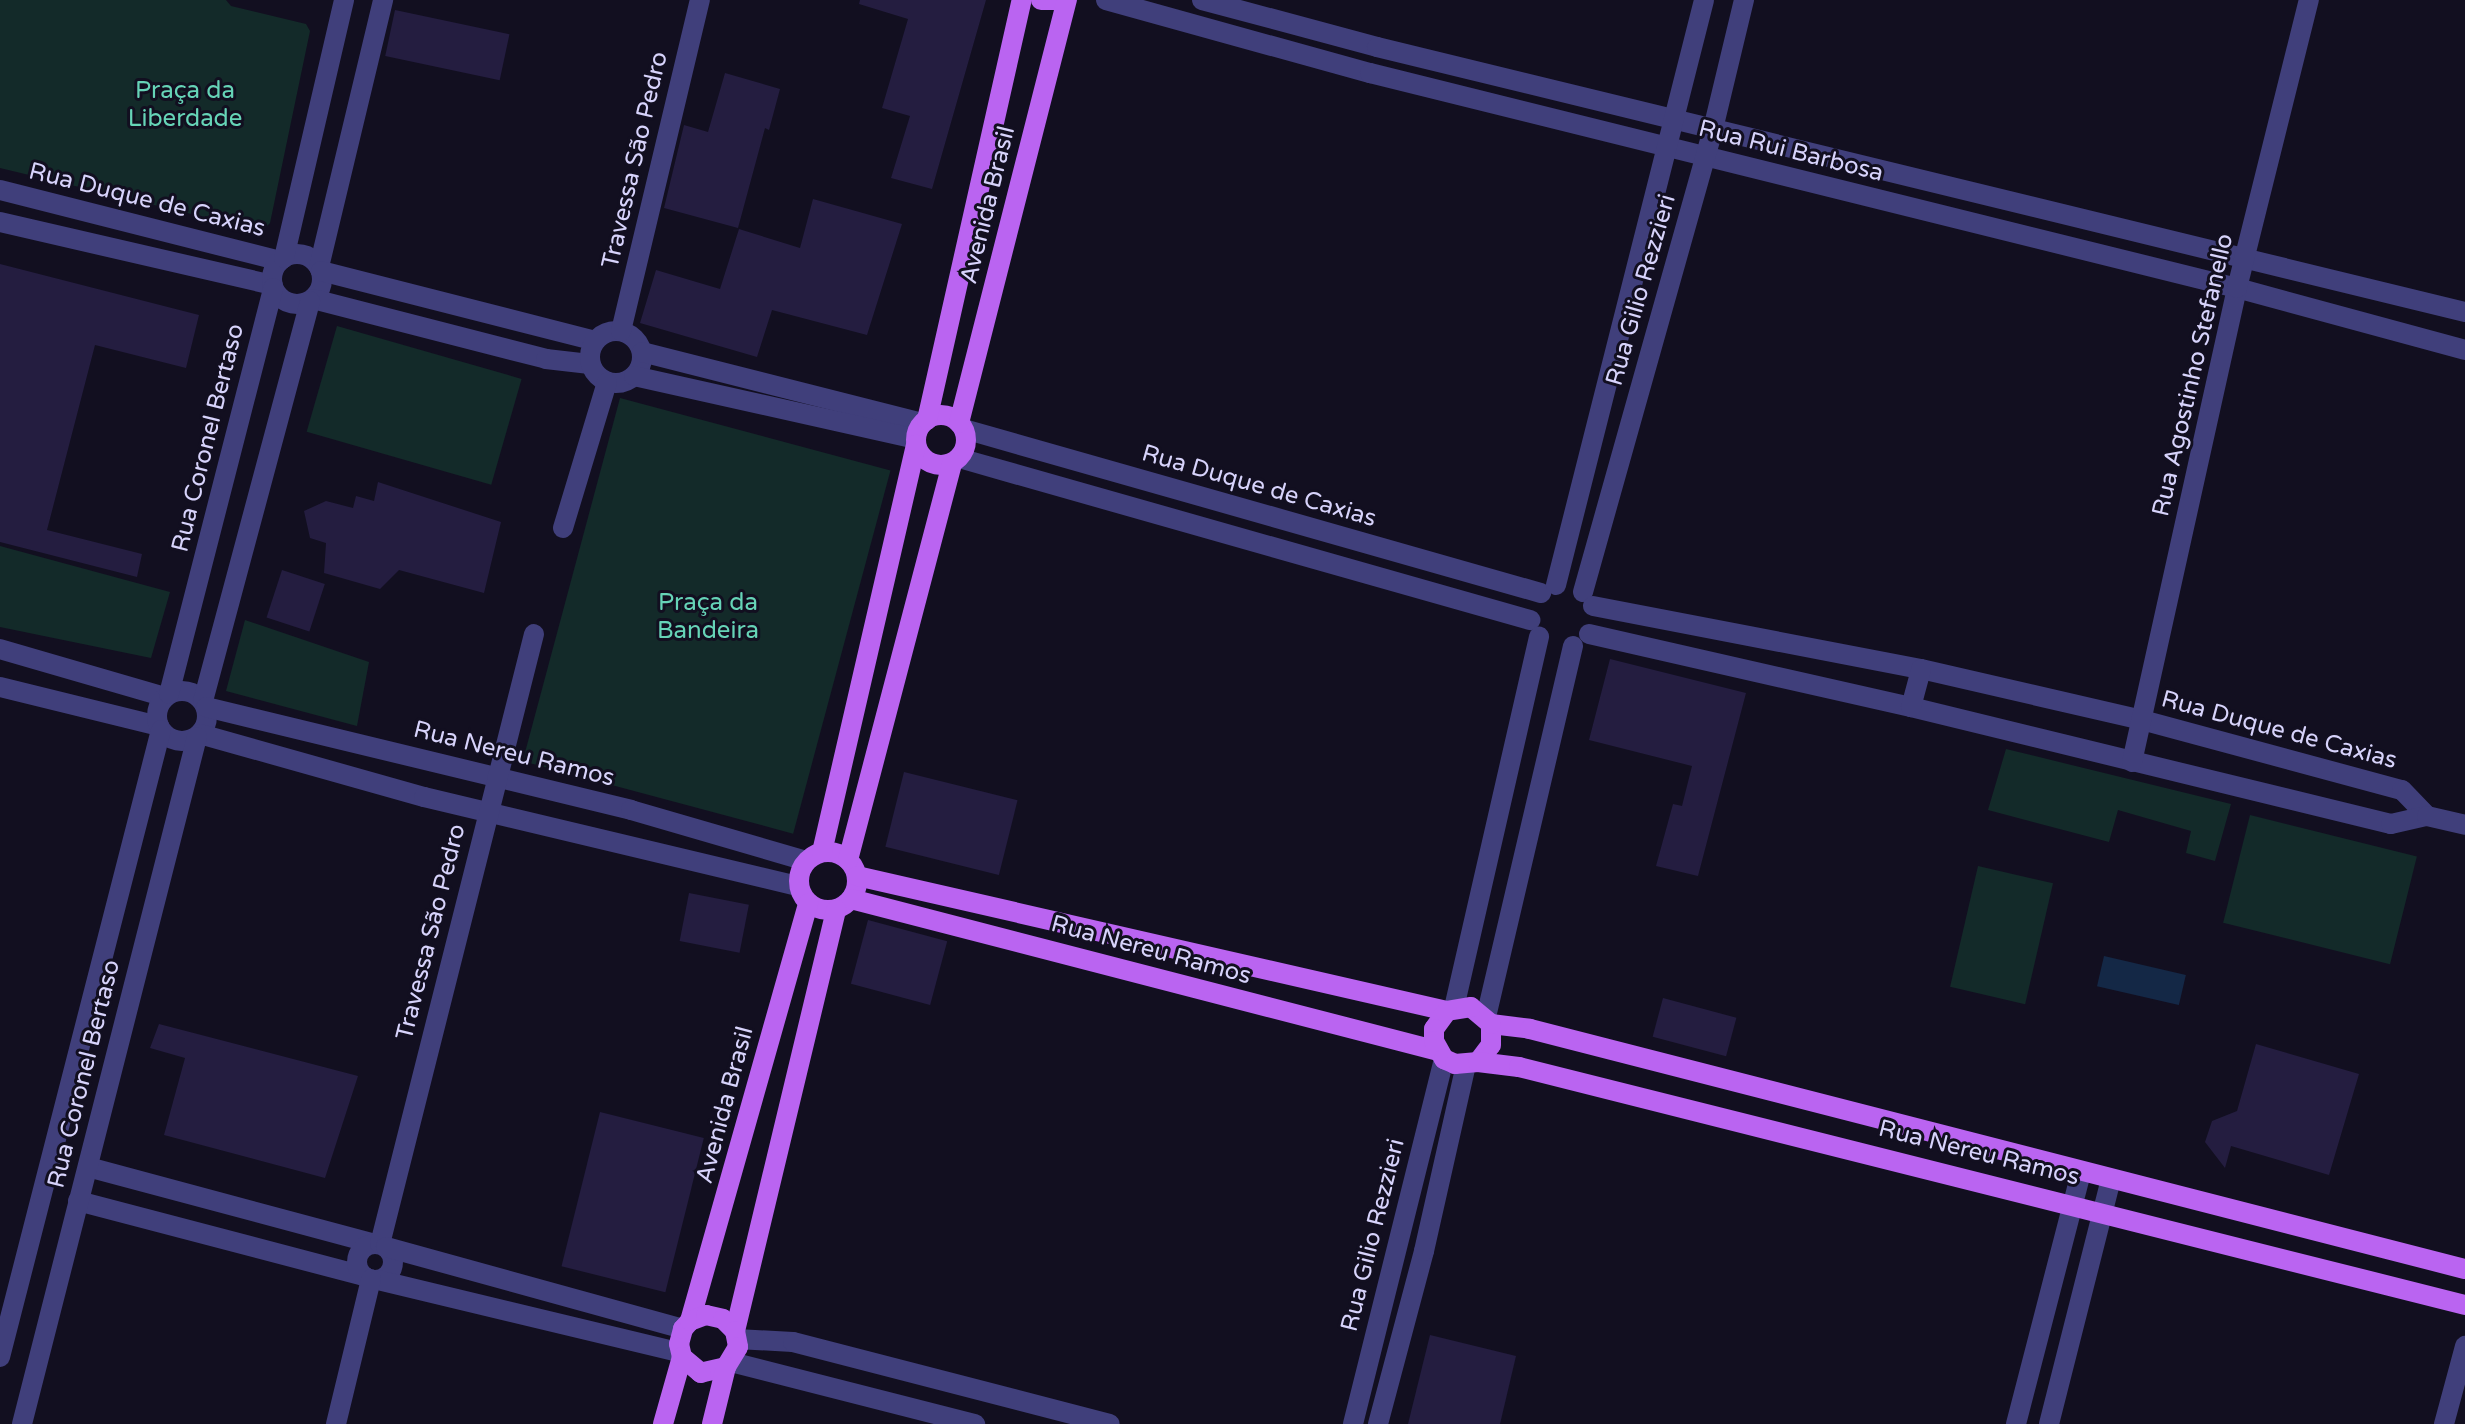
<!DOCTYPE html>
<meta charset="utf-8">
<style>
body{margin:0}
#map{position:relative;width:2465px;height:1424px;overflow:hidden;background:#120f20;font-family:"Varela Round",sans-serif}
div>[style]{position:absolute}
.green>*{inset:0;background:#132a29;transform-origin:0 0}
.water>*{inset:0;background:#142846;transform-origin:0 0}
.building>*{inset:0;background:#241d40;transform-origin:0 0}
.minor>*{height:20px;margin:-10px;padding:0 10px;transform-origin:10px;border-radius:10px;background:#403f7b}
.minor>.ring{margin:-10px;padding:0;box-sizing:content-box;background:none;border:20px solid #403f7b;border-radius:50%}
.major>*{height:20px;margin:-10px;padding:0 10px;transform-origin:10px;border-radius:10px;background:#ba64f1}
.major>.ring{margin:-10px;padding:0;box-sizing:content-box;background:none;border:20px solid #ba64f1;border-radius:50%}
span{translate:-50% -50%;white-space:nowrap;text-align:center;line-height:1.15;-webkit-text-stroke:6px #120f20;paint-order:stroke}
.park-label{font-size:24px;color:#66d4b7}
.street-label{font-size:24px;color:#d7d3fb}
</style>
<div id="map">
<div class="green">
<i style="clip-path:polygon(0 0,226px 0,231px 6px,306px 24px,310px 31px,270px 223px,262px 231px,0 168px)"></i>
<i style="left:337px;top:326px;width:192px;height:110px;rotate:16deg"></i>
<i style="left:620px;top:398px;width:280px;height:376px;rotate:15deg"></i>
<i style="clip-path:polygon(0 546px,170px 592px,151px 658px,0 627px)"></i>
<i style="clip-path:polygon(245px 620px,369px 662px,357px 726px,226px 691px)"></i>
<i style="clip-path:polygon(2006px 749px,2231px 804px,2215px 861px,2186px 853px,2191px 831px,2118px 810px,2109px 842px,1988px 810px)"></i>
<i style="left:2250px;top:815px;width:172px;height:111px;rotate:14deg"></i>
<i style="left:1978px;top:866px;width:77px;height:124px;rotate:13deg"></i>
</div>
<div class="water">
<i style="left:2104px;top:956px;width:84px;height:31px;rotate:13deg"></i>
</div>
<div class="building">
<i style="clip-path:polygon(860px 0,986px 0,932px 189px,891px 178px,910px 116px,882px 108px,908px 19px,859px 4px)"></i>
<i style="left:395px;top:10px;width:117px;height:47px;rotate:12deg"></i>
<i style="clip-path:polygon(725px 73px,780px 89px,769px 130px,765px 128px,738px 228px,664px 208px,684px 125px,708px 132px)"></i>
<i style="clip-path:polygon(813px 199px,902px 224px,867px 335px,772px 310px,757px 357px,640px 323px,656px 270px,720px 289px,739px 229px,800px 248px)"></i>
<i style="clip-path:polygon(0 264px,199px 315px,186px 368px,95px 345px,47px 530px,142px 554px,137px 577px,0 542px)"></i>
<i style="clip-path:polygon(378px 482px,501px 522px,484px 593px,399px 570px,380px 589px,324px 573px,326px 543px,310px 538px,304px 511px,326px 501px,353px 508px,356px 496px,374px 501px)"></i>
<i style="left:282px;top:570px;width:45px;height:50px;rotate:18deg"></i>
<i style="clip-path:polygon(1610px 659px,1746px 693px,1698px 876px,1656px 866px,1673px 804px,1682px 806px,1692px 766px,1589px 740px)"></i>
<i style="left:904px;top:772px;width:117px;height:77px;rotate:14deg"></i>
<i style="left:689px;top:893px;width:61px;height:49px;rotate:11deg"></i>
<i style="left:868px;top:920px;width:82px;height:66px;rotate:15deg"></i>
<i style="left:1663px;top:998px;width:76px;height:40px;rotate:15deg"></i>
<i style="clip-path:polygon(159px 1024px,358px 1076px,325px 1178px,164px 1135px,185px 1058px,150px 1048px)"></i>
<i style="clip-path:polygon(2256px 1044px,2359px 1074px,2329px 1175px,2231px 1146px,2225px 1168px,2205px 1142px,2212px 1121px,2237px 1111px)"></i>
<i style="left:600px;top:1112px;width:107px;height:159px;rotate:14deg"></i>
<i style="clip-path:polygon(1430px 1335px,1516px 1356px,1500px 1424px,1408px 1424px)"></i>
</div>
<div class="minor">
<i style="left:1106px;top:0;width:274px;rotate:15.5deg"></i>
<i style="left:1370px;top:73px;width:893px;rotate:13.93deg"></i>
<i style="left:2237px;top:288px;width:236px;rotate:15.2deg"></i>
<i style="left:1202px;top:0;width:181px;rotate:15deg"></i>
<i style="left:1377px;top:47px;width:1120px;rotate:13.69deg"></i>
<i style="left:0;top:190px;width:289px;rotate:14.2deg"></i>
<i style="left:0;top:222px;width:280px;rotate:13deg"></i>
<i class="ring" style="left:272px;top:254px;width:30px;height:30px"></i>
<i style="left:284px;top:258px;width:265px;rotate:-76.9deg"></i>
<i style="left:319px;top:267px;width:275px;rotate:-76.5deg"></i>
<i style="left:321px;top:271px;width:283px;rotate:14.3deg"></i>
<i style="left:313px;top:299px;width:241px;rotate:14.4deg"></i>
<i style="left:546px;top:359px;width:44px;rotate:6.5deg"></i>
<i class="ring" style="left:590px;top:331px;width:32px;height:32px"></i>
<i style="left:621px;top:331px;width:340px;rotate:-76.6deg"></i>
<i style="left:642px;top:352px;width:290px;rotate:14.2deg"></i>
<i style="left:634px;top:376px;width:289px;rotate:12.6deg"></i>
<i style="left:964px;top:429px;width:600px;rotate:15.87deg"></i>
<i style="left:959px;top:458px;width:594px;rotate:15.84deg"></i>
<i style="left:563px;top:528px;width:152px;rotate:-73.2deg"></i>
<i style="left:1556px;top:585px;width:603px;rotate:-75.8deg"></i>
<i style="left:1583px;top:592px;width:481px;rotate:-74.3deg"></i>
<i style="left:1713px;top:129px;width:133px;rotate:-76.5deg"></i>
<i style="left:1593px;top:606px;width:334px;rotate:10.9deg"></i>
<i style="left:1921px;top:669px;width:227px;rotate:13deg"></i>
<i style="left:2142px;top:720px;width:269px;rotate:15.1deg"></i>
<i style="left:2402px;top:790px;width:36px;rotate:46deg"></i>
<i style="left:1589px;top:634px;width:330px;rotate:12.8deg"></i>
<i style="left:1911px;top:707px;width:494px;rotate:13.7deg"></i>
<i style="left:2391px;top:824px;width:37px;rotate:-13deg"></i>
<i style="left:0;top:649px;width:172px;rotate:16.2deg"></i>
<i style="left:0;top:687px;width:164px;rotate:13.8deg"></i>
<i class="ring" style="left:157px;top:691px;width:30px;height:30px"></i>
<i style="left:169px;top:694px;width:419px;rotate:-75.6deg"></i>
<i style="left:203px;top:701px;width:414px;rotate:-75deg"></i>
<i style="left:206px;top:707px;width:437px;rotate:13.6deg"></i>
<i style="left:631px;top:810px;width:182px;rotate:16.2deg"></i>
<i style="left:1911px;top:707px;width:39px;rotate:-75deg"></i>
<i style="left:200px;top:734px;width:233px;rotate:15.7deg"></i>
<i style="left:424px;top:797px;width:385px;rotate:13.4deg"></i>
<i style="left:2132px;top:762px;width:485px;rotate:-77.5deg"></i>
<i style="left:2237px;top:288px;width:297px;rotate:-76deg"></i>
<i style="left:2427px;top:816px;width:39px;rotate:13deg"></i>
<i style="left:1454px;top:1008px;width:381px;rotate:-77.1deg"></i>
<i style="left:1486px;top:1017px;width:381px;rotate:-76.8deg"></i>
<i style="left:88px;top:1167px;width:294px;rotate:15deg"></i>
<i style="left:78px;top:1201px;width:296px;rotate:14.7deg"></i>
<i class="ring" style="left:357px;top:1244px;width:16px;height:16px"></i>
<i style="left:380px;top:1244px;width:629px;rotate:-75.83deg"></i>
<i style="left:386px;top:1247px;width:308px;rotate:15.4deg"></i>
<i style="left:378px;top:1280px;width:309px;rotate:13.5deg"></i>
<i style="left:737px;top:1339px;width:56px;rotate:3.1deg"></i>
<i style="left:793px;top:1342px;width:327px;rotate:14.5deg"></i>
<i style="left:0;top:1357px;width:647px;rotate:-75.6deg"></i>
<i style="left:731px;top:1362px;width:252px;rotate:14.3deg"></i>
<i style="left:22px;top:1424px;width:709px;rotate:-75.71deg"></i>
<i style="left:336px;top:1424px;width:149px;rotate:-76.4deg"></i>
<i style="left:1353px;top:1424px;width:376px;rotate:-76deg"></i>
<i style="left:1378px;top:1424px;width:179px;rotate:-75.1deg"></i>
<i style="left:1424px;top:1251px;width:191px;rotate:-77.3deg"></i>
<i style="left:2016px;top:1424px;width:260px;rotate:-75.5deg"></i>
<i style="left:2049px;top:1424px;width:253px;rotate:-75.8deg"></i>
<i style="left:2444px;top:1424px;width:81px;rotate:-74.9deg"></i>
</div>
<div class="major">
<i style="left:1041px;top:0;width:18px"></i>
<i class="ring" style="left:916px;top:415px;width:30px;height:30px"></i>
<i style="left:927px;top:420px;width:431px;rotate:-77.3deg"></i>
<i style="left:959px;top:423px;width:437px;rotate:-75.7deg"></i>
<i class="ring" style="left:799px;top:852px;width:38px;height:38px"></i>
<i style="left:822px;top:852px;width:418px;rotate:-77deg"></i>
<i style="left:848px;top:860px;width:410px;rotate:-75.3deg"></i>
<i style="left:857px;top:876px;width:605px;rotate:12.89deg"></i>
<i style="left:851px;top:899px;width:606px;rotate:14.52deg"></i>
<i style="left:1491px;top:1024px;width:39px;rotate:7deg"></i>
<i style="left:1530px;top:1029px;width:965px;rotate:14.4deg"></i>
<i style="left:1478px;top:1062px;width:21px;rotate:-53deg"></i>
<i style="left:1491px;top:1045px;width:21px;rotate:-90deg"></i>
<i style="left:1491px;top:1024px;width:26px;rotate:-140deg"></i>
<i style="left:1471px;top:1007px;width:24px;rotate:171deg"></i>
<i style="left:1447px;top:1011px;width:22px;rotate:126deg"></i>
<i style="left:1434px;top:1029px;width:12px;rotate:90deg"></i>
<i style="left:1434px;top:1041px;width:21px;rotate:61deg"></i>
<i style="left:1444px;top:1059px;width:12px;rotate:24deg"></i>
<i style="left:1455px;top:1064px;width:23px;rotate:-5deg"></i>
<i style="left:1478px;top:1062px;width:41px;rotate:7deg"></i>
<i style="left:1519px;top:1067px;width:975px;rotate:14.12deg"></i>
<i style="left:690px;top:1321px;width:434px;rotate:-74.2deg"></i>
<i style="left:735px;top:1331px;width:433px;rotate:-76.5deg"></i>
<i style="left:663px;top:1424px;width:70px;rotate:-74.2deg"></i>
<i style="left:682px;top:1357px;width:13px;rotate:-103deg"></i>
<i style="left:679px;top:1344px;width:16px;rotate:-75deg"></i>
<i style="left:683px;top:1329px;width:11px;rotate:-49deg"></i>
<i style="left:690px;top:1321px;width:17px;rotate:-21deg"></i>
<i style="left:706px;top:1315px;width:17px;rotate:13deg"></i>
<i style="left:723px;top:1319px;width:17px;rotate:45deg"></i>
<i style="left:735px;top:1331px;width:16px;rotate:79deg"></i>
<i style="left:738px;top:1347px;width:23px;rotate:121deg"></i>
<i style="left:726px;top:1367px;width:26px;rotate:167deg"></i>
<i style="left:701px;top:1373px;width:25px;rotate:-140deg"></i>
<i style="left:712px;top:1424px;width:59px;rotate:-76.2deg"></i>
</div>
<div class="park-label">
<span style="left:185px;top:105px">Praça da<br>Liberdade</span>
<span style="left:708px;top:617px">Praça da<br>Bandeira</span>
</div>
<div class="street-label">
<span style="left:1791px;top:151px;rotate:14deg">Rua Rui Barbosa</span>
<span style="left:635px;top:160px;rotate:-77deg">Travessa São Pedro</span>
<span style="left:147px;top:200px;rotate:14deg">Rua Duque de Caxias</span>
<span style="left:988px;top:205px;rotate:-76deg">Avenida Brasil</span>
<span style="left:1641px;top:290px;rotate:-74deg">Rua Gilio Rezzieri</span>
<span style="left:2193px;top:375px;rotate:-77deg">Rua Agostinho Stefanello</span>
<span style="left:208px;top:438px;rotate:-76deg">Rua Coronel Bertaso</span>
<span style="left:1259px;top:486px;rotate:16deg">Rua Duque de Caxias</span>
<span style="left:2279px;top:730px;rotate:15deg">Rua Duque de Caxias</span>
<span style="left:514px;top:754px;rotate:14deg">Rua Nereu Ramos</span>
<span style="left:431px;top:932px;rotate:-76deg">Travessa São Pedro</span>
<span style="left:1151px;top:950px;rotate:15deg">Rua Nereu Ramos</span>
<span style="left:84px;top:1074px;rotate:-76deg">Rua Coronel Bertaso</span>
<span style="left:725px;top:1105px;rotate:-75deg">Avenida Brasil</span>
<span style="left:1979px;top:1153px;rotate:14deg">Rua Nereu Ramos</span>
<span style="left:1373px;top:1235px;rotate:-76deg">Rua Gilio Rezzieri</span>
</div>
</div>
